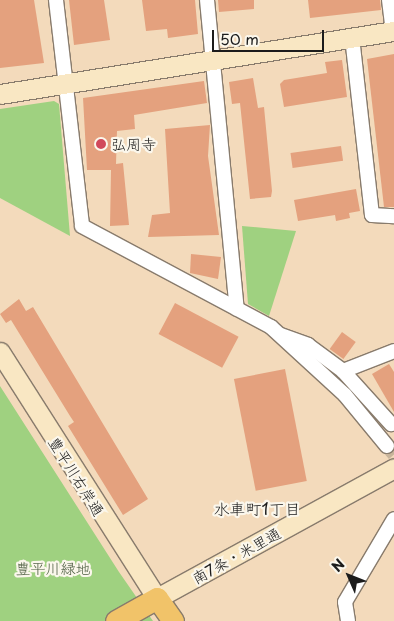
<!DOCTYPE html>
<meta charset="utf-8">
<style>
body{margin:0}
#map{position:relative;width:394px;height:621px;overflow:hidden;background:#f3dabb;font-family:"Playpen Sans","Klee One",sans-serif}
div>[style]{position:absolute}
.green>*{inset:0;background:#9fd180}
.building>*{inset:0;background:#e4a17e;transform-origin:0 0}
.street-tunnel>*{height:14px;margin-top:-7px;transform-origin:0;background:repeating-linear-gradient(90deg,#c8b49b 0 14px,transparent 0 21px)}
.roads{filter:drop-shadow(1px 0 #887b6c) drop-shadow(-1px 0 #887b6c) drop-shadow(0 1px #887b6c) drop-shadow(0 -1px #887b6c)}
.street>*{height:14px;margin:-7px;padding:0 7px;transform-origin:7px;border-radius:7px;background:#fff}
.secondary>*{height:19px;margin:-9.5px;padding:0 9.5px;transform-origin:9.5px;border-radius:9.5px;background:#f9e7c3}
.primary>*{height:21px;margin:-10.5px;padding:0 10.5px;transform-origin:10.5px;border-radius:10.5px;background:#f1c369}
.dots>*{width:14px;height:14px;translate:-50% -50%;box-sizing:border-box;border:2px solid #fbf7ec;border-radius:50%}
span{translate:-50% -50%;white-space:nowrap;text-align:center;line-height:1.15;-webkit-text-stroke:4.5px #fbf7ec;paint-order:stroke}
.poi-label{font-size:15px;color:#1c1c1c}
.left{translate:0 -50%;text-align:left}
.street-label{font-size:15px;color:#1c1c1c}
.park-label{font-size:15px;color:#4a5b3f}
.neighbourhood-label{font-size:16px;color:#1c1c1c}
.north{position:absolute;left:324px;top:551px;width:50px;height:50px;-webkit-text-stroke:4px #fbf7ec;paint-order:stroke;rotate:314deg;font-size:14px;font-weight:700;line-height:20px;text-align:center;color:#1c1c1c}
.north::after{content:'';display:block;margin:auto;width:18px;height:22px;background:#1c1c1c;clip-path:polygon(50% 0,100% 100%,50% 72%,0 100%)}
.scale{position:absolute;left:212px;top:30px;width:112px;height:22px;box-sizing:border-box;border:2px solid #1c1c1c;border-top:0;padding-left:6px;font-size:15px;line-height:18px;white-space:nowrap;color:#1c1c1c;-webkit-text-stroke:4px #fbf7ec;paint-order:stroke}
</style>
<div id="map">
<div class="green">
<i style="clip-path:polygon(54px 101px,59px 104px,70px 236px,0 198px,0 109px)"></i>
<i style="clip-path:polygon(242px 226px,296px 231px,269px 316px,248px 304px)"></i>
<i style="clip-path:polygon(0 386px,119px 572px,153px 621px,0 621px)"></i>
</div>
<div class="building">
<i style="clip-path:polygon(0 0,34px 0,44px 63px,0 68px)"></i>
<i style="clip-path:polygon(69px 0,104px 0,110px 40px,74px 45px)"></i>
<i style="clip-path:polygon(142px 0,195px 0,198px 34px,168px 38px,167px 29px,146px 31px)"></i>
<i style="clip-path:polygon(218px 0,254px 0,254px 9px,219px 12px)"></i>
<i style="clip-path:polygon(308px 0,380px 0,381px 10px,310px 18px)"></i>
<i style="clip-path:polygon(394px 54px,394px 207px,384px 207px,367px 59px)"></i>
<i style="clip-path:polygon(342px 60px,347px 97px,284px 107px,280px 84px,284px 80px,327px 73px,325px 62px)"></i>
<i style="clip-path:polygon(253px 78px,258px 108px,264px 107px,272px 191px,271px 197px,250px 199px,240px 103px,232px 104px,229px 82px)"></i>
<i style="clip-path:polygon(204px 81px,207px 103px,134px 115px,135px 129px,117px 131px,116px 164px,123px 163px,129px 225px,110px 226px,111px 170px,87px 170px,83px 98px)"></i>
<i style="clip-path:polygon(210px 125px,208px 156px,219px 235px,148px 237px,152px 215px,170px 213px,165px 129px)"></i>
<i style="left:341px;top:146px;width:15px;height:51px;rotate:82deg"></i>
<i style="clip-path:polygon(356px 189px,360px 211px,349px 213px,350px 218px,336px 221px,335px 215px,298px 221px,294px 200px)"></i>
<i style="clip-path:polygon(191px 254px,221px 257px,218px 279px,190px 273px)"></i>
<i style="clip-path:polygon(19px 299px,26px 311px,33px 307px,148px 499px,123px 515px,68px 426px,74px 422px,70px 416px,11px 320px,6px 323px,0 314px)"></i>
<i style="left:175px;top:303px;width:72px;height:35px;rotate:28deg"></i>
<i style="left:342px;top:332px;width:17px;height:21px;rotate:36deg"></i>
<i style="clip-path:polygon(389px 364px,394px 372px,394px 412px,372px 374px)"></i>
<i style="left:285px;top:369px;width:114px;height:52px;rotate:79deg"></i>
</div>
<div class="street-tunnel">
<i style="left:387px;top:446px;width:11px;rotate:49deg"></i>
</div>
<div class="roads">
<div class="street">
<i style="left:56px;top:0;width:227px;rotate:83.4deg"></i>
<i style="left:82px;top:226px;width:214px;rotate:28.1deg"></i>
<i style="left:271px;top:327px;width:100px;rotate:42.6deg"></i>
<i style="left:345px;top:395px;width:66px;rotate:50.5deg"></i>
<i style="left:207px;top:0;width:310px;rotate:84.5deg"></i>
<i style="left:389px;top:0;width:31px;rotate:83deg"></i>
<i style="left:352px;top:37px;width:179px;rotate:83.6deg"></i>
<i style="left:372px;top:215px;width:22px;rotate:3deg"></i>
<i style="left:281px;top:335px;width:29px;rotate:20deg"></i>
<i style="left:308px;top:345px;width:44px;rotate:36.6deg"></i>
<i style="left:343px;top:371px;width:72px;rotate:47.8deg"></i>
<i style="left:343px;top:371px;width:55px;rotate:-21.4deg"></i>
<i style="left:348px;top:621px;width:19px;rotate:-99deg"></i>
<i style="left:345px;top:602px;width:96px;rotate:-59.4deg"></i>
</div>
<div class="secondary">
<i style="left:0;top:94px;width:399px;rotate:-9.1deg"></i>
<i style="left:0;top:352px;width:292px;rotate:57.5deg"></i>
<i style="left:157px;top:598px;width:270px;rotate:-28.7deg"></i>
</div>
<div class="primary">
<i style="left:116px;top:621px;width:47px;rotate:-29.3deg"></i>
<i style="left:157px;top:598px;width:28px;rotate:55deg"></i>
</div>
</div>
<div class="dots">
<i style="left:101px;top:144px;background:#d1495b"></i>
</div>
<div class="poi-label">
<span class="left" style="left:111px;top:144px">弘周寺</span>
</div>
<div class="street-label">
<span style="left:77px;top:476px;rotate:58deg">豊平川右岸通</span>
<span style="left:236px;top:555px;rotate:-29deg">南7条・米里通</span>
</div>
<div class="park-label">
<span style="left:53px;top:568px">豊平川緑地</span>
</div>
<div class="neighbourhood-label">
<span style="left:257px;top:508px">水車町1丁目</span>
</div>
<div class="north">N</div>
<div class="scale">50 m</div>
</div>
